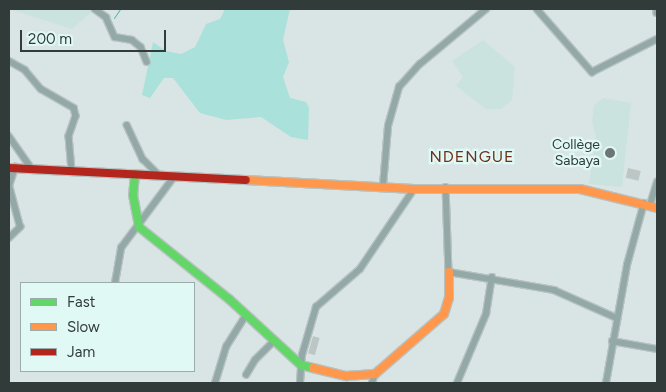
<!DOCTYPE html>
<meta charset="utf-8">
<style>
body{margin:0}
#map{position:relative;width:666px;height:392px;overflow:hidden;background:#d9e5e4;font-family:Figtree,sans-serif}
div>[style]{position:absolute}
.built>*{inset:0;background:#cae3df}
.green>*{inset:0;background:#abe1db}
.stream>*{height:1px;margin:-0.5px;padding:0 0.5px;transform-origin:0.5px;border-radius:0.5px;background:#5eb8b1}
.building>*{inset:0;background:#bcc7c5;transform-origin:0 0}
.roads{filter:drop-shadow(1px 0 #b8c2c1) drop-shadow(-1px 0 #b8c2c1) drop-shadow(0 1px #b8c2c1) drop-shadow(0 -1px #b8c2c1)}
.street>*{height:5.5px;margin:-2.75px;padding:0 2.75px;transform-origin:2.75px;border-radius:2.75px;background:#93a9a7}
.fast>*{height:8px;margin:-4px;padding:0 4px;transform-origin:4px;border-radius:4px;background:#63d668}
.slow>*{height:8px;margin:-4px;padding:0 4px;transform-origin:4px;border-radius:4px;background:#ff974d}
.jam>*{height:8px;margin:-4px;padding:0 4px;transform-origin:4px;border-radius:4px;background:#b3261e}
.dots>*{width:14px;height:14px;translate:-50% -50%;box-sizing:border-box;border:2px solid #e0f9f5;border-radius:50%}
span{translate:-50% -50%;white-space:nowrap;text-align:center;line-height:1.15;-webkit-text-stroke:4.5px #e0f9f5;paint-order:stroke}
.poi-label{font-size:14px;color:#313b39}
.right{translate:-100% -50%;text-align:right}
.quarter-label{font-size:16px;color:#712e1b;letter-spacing:1px}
.frame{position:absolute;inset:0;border:10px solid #313b39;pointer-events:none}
.legend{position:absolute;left:20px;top:282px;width:175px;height:90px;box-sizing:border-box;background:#e0f9f5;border:1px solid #9aadaa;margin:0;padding:6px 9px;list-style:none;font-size:15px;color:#313b39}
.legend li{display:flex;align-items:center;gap:10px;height:25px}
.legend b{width:25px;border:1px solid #9aadaa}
.scale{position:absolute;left:20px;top:30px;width:146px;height:22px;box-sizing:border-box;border:2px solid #313b39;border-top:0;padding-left:6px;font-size:15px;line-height:18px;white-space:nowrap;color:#313b39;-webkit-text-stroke:4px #e0f9f5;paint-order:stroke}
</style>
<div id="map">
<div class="built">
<i style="clip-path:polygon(9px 9px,95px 9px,72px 29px)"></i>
<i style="clip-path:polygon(483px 40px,515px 67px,512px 100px,501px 109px,486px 109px,456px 86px,463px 77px,452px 61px)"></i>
<i style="clip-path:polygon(603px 98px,631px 103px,622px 187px,589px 184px,596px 137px,592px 121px,594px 105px)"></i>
</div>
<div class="green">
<i style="clip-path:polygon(225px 9px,290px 9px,283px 40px,289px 62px,283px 77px,290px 98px,306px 102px,309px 108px,308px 140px,291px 137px,261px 117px,226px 120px,200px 113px,173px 78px,164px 78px,150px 98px,142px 95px,153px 42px,166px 51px,181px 54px,195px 47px,206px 24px,220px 19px)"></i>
</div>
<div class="stream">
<i style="left:114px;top:18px;width:11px;rotate:-56deg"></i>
</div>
<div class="building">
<i style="left:628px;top:168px;width:13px;height:10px;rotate:13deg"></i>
<i style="left:313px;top:336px;width:7px;height:18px;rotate:16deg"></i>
</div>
<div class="roads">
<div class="street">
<i style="left:95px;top:9px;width:14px;rotate:36deg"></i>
<i style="left:106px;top:17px;width:22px;rotate:66deg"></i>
<i style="left:115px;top:37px;width:17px;rotate:10deg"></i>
<i style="left:132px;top:40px;width:11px;rotate:38deg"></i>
<i style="left:141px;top:47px;width:16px;rotate:68deg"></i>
<i style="left:537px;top:9px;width:84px;rotate:48.9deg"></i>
<i style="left:592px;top:72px;width:73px;rotate:-26.9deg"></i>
<i style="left:657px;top:9px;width:4px;rotate:90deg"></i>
<i style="left:9px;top:61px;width:18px;rotate:29deg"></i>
<i style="left:25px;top:70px;width:25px;rotate:50deg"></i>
<i style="left:41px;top:89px;width:38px;rotate:30deg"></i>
<i style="left:74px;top:108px;width:8px;rotate:76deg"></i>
<i style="left:76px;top:116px;width:21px;rotate:109deg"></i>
<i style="left:69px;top:136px;width:33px;rotate:85deg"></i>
<i style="left:127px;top:125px;width:38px;rotate:65deg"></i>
<i style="left:143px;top:159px;width:24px;rotate:45deg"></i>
<i style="left:9px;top:136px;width:38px;rotate:55deg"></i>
<i style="left:383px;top:186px;width:60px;rotate:-85.2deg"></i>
<i style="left:388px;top:126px;width:41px;rotate:-74.2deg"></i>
<i style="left:399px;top:87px;width:31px;rotate:-48deg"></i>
<i style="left:420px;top:64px;width:86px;rotate:-39.8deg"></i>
<i style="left:446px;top:187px;width:85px;rotate:88deg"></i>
<i style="left:449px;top:272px;width:107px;rotate:9.7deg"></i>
<i style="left:554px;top:290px;width:69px;rotate:24deg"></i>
<i style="left:650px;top:205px;width:24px;rotate:-73deg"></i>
<i style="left:9px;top:238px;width:16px;rotate:-45deg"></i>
<i style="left:20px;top:227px;width:42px;rotate:-105deg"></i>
<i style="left:9px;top:186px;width:20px;rotate:-72deg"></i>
<i style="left:115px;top:283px;width:36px;rotate:-80deg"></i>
<i style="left:121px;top:248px;width:89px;rotate:-53.3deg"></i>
<i style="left:612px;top:341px;width:46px;rotate:10.1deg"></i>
<i style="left:246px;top:375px;width:17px;rotate:-59deg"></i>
<i style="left:255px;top:360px;width:28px;rotate:-45deg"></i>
<i style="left:215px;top:383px;width:38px;rotate:-73deg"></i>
<i style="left:226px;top:347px;width:38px;rotate:-58deg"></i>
<i style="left:300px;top:383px;width:28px;rotate:-86deg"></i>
<i style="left:302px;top:355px;width:50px;rotate:-73.7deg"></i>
<i style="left:316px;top:307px;width:58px;rotate:-40.8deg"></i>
<i style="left:360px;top:269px;width:97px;rotate:-56deg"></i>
<i style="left:372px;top:383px;width:9px;rotate:-72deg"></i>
<i style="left:457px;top:383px;width:75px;rotate:-67.2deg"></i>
<i style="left:486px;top:314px;width:37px;rotate:-81deg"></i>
<i style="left:606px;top:383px;width:120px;rotate:-79.9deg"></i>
<i style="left:627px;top:265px;width:64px;rotate:-74.7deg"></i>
</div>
<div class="fast">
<i style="left:135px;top:174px;width:21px;rotate:95deg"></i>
<i style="left:133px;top:195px;width:33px;rotate:79deg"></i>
<i style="left:139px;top:227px;width:115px;rotate:38.7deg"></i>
<i style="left:229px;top:299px;width:98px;rotate:42.5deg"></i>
<i style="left:301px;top:365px;width:12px;rotate:14deg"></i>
</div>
<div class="slow">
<i style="left:246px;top:180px;width:168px;rotate:3.1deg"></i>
<i style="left:414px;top:189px;width:166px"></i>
<i style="left:580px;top:189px;width:79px;rotate:13.9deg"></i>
<i style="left:313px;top:368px;width:34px;rotate:14deg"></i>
<i style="left:346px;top:376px;width:29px;rotate:-4deg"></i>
<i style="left:375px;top:374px;width:91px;rotate:-41deg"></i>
<i style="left:444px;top:314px;width:17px;rotate:-73deg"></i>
<i style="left:449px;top:298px;width:26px;rotate:-90deg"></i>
</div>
<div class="jam">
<i style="left:9px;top:168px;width:237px;rotate:2.9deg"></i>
</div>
</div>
<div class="dots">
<i style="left:610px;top:153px;background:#6c7675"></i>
</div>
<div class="poi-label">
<span class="right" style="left:600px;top:153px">Collège<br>Sabaya</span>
</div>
<div class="quarter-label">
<span style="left:472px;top:157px">NDENGUE</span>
</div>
<div class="frame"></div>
<ul class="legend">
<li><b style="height:6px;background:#63d668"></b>Fast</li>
<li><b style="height:6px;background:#ff974d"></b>Slow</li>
<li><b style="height:6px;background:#b3261e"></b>Jam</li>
</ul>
<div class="scale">200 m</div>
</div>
